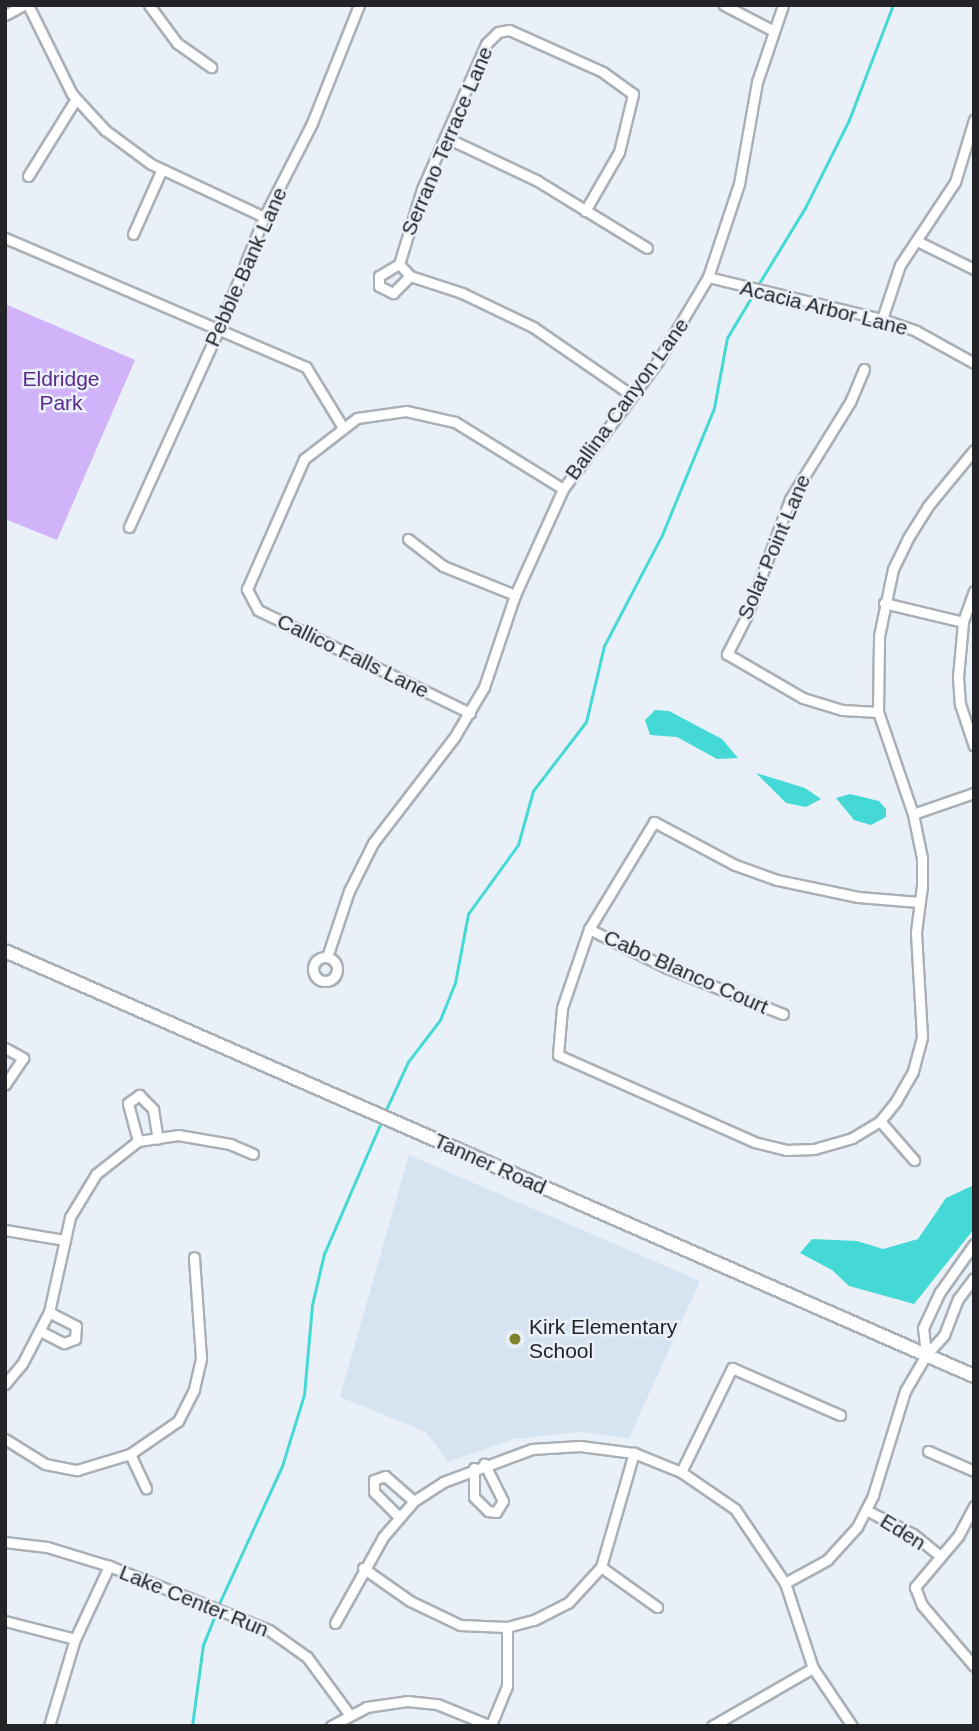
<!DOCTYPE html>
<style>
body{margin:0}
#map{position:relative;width:979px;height:1731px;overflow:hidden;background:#e9f0f8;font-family:Arial,sans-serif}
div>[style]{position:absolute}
.built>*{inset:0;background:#d6e3f0}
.green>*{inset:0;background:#d1b3fa}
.water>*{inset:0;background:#45d9d6}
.stream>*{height:2.5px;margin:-1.25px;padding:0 1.25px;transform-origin:1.25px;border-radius:1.25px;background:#45d9d6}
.roads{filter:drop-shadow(2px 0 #a9b0b6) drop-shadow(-2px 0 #a9b0b6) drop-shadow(0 2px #a9b0b6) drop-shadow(0 -2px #a9b0b6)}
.minor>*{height:9px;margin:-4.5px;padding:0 4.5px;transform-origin:4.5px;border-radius:4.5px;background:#fff}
.minor>.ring{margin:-4.5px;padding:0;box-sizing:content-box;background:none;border:9px solid #fff;border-radius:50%}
.secondary>*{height:12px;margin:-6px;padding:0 6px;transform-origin:6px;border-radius:6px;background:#fff}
.dots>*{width:19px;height:19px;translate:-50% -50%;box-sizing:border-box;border:4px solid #e9f0f8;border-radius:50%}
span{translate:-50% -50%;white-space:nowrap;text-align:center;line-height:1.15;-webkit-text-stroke:5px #e9f0f8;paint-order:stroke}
.street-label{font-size:21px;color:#222427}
.park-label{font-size:21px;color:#5a2a8a}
.poi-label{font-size:21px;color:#222427}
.left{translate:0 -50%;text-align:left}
.frame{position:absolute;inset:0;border:7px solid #222427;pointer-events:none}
</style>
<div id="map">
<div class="built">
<i style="clip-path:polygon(409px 1155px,700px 1281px,629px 1438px,579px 1432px,514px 1439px,448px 1462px,426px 1432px,340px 1397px)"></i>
</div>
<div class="green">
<i style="clip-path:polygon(5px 304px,135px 360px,57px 540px,5px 519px)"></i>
</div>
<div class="water">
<i style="clip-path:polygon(655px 710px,669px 711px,722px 739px,738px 758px,717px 759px,677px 737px,650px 735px,645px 720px)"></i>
<i style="clip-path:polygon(756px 773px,805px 788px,821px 799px,806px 807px,786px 803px)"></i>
<i style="clip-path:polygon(850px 794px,879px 801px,886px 809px,886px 817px,871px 825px,854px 820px,836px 798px)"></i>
<i style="clip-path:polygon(974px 1185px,974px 1229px,914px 1304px,849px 1286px,832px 1270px,800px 1253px,812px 1239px,857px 1241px,883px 1249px,918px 1239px,946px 1198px)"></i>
</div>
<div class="stream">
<i style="left:758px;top:285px;width:90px;rotate:-58.6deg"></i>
<i style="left:805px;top:208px;width:98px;rotate:-63.4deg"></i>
<i style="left:849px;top:120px;width:123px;rotate:-69.1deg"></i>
<i style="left:385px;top:1112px;width:55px;rotate:-65.3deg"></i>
<i style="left:408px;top:1062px;width:53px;rotate:-52.7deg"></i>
<i style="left:440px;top:1020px;width:40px;rotate:-68deg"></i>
<i style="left:455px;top:983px;width:70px;rotate:-79.3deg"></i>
<i style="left:468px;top:914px;width:85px;rotate:-54.1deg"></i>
<i style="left:518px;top:845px;width:56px;rotate:-74.5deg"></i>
<i style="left:533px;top:791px;width:87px;rotate:-52.5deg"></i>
<i style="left:586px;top:722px;width:78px;rotate:-76.7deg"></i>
<i style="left:604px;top:646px;width:125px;rotate:-62.4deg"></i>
<i style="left:662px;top:535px;width:137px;rotate:-67.7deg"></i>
<i style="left:714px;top:408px;width:71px;rotate:-79.5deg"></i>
<i style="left:727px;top:338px;width:55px;rotate:-59.2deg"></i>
<i style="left:218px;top:1606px;width:154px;rotate:-65.4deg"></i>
<i style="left:282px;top:1466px;width:74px;rotate:-72.8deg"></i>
<i style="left:304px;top:1395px;width:90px;rotate:-84.9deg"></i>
<i style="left:312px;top:1305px;width:52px;rotate:-76.8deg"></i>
<i style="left:324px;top:1254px;width:144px;rotate:-66.6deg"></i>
<i style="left:192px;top:1726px;width:82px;rotate:-82.3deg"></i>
<i style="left:203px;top:1645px;width:35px;rotate:-68deg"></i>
</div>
<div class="roads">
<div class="minor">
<i style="left:28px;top:5px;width:99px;rotate:63.7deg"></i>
<i style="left:72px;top:94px;width:49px;rotate:47.5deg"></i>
<i style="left:105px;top:130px;width:57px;rotate:36.5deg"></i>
<i style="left:151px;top:164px;width:125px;rotate:25.1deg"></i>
<i style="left:149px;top:5px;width:47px;rotate:53.6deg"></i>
<i style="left:177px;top:43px;width:42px;rotate:35.2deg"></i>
<i style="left:724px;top:5px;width:56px;rotate:27.5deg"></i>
<i style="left:5px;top:15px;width:21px;rotate:-28deg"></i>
<i style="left:445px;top:137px;width:101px;rotate:25.3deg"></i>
<i style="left:536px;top:180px;width:130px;rotate:31.5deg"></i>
<i style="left:28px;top:176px;width:91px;rotate:-58.1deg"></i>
<i style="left:585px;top:211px;width:68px;rotate:-60deg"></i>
<i style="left:619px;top:152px;width:60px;rotate:-76.4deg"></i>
<i style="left:633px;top:94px;width:37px;rotate:-144deg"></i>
<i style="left:603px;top:72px;width:103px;rotate:-155.9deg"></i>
<i style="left:509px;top:30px;width:11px;rotate:170deg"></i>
<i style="left:498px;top:32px;width:17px;rotate:135deg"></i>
<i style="left:486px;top:44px;width:158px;rotate:113.8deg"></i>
<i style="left:422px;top:189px;width:78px;rotate:107deg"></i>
<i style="left:399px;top:264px;width:16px;rotate:47deg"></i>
<i style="left:410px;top:276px;width:55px;rotate:18.1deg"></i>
<i style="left:462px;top:293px;width:79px;rotate:25.6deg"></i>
<i style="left:533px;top:327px;width:118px;rotate:34.6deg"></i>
<i style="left:133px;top:234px;width:71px;rotate:-66deg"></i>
<i style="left:5px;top:238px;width:327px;rotate:23.2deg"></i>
<i style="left:306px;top:367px;width:69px;rotate:58.6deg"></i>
<i style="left:917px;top:241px;width:64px;rotate:26.2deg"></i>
<i style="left:399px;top:264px;width:23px;rotate:149deg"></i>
<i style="left:379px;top:276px;width:10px;rotate:90deg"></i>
<i style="left:379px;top:286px;width:16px;rotate:27deg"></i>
<i style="left:393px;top:293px;width:24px;rotate:-45deg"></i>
<i style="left:708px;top:277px;width:179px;rotate:13.6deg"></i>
<i style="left:882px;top:319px;width:36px;rotate:19deg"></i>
<i style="left:916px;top:331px;width:66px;rotate:28.9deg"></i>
<i style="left:882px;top:319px;width:57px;rotate:-71.6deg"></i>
<i style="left:900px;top:265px;width:100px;rotate:-56.5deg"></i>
<i style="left:955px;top:182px;width:65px;rotate:-73deg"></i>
<i style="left:864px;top:369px;width:36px;rotate:113deg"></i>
<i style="left:850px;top:402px;width:114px;rotate:121.7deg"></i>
<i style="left:790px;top:499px;width:126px;rotate:110.4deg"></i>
<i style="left:746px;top:617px;width:42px;rotate:117.2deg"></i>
<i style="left:727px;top:654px;width:88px;rotate:30.1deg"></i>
<i style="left:803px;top:698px;width:41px;rotate:17.1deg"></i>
<i style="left:842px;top:710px;width:36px;rotate:3deg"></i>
<i style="left:129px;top:527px;width:217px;rotate:-65.6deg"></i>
<i style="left:219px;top:329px;width:121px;rotate:-68.1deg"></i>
<i style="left:264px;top:217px;width:106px;rotate:-62.9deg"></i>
<i style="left:312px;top:123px;width:127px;rotate:-68.3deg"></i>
<i style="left:408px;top:539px;width:44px;rotate:37.6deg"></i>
<i style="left:443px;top:566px;width:78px;rotate:21.9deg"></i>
<i style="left:974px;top:591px;width:33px;rotate:110deg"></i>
<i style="left:963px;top:622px;width:55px;rotate:95.2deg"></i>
<i style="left:958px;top:677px;width:27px;rotate:86deg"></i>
<i style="left:960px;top:704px;width:44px;rotate:71.6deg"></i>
<i style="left:884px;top:603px;width:81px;rotate:13.5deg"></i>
<i style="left:470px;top:713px;width:236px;rotate:-154.1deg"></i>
<i style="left:258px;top:610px;width:24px;rotate:-118deg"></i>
<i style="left:247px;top:589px;width:142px;rotate:-66.3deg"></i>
<i style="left:304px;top:459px;width:67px;rotate:-37.7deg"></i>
<i style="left:357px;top:418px;width:49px;rotate:-8.1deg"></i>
<i style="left:406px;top:411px;width:50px;rotate:12.7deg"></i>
<i style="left:455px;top:422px;width:127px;rotate:31.8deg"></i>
<i style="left:913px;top:814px;width:65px;rotate:-19deg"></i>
<i style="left:919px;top:902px;width:61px;rotate:-175.3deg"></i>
<i style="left:858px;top:897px;width:83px;rotate:-168.1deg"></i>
<i style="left:777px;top:880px;width:45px;rotate:-160.3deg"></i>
<i style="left:735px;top:865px;width:92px;rotate:-152deg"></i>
<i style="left:654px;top:822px;width:125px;rotate:121.3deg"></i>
<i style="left:589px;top:929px;width:83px;rotate:108.9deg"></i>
<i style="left:562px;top:1008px;width:47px;rotate:94.9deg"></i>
<i style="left:558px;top:1055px;width:214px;rotate:23.9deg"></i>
<i style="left:754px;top:1142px;width:33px;rotate:14deg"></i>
<i style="left:786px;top:1150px;width:28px;rotate:-2deg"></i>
<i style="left:814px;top:1149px;width:40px;rotate:-16deg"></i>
<i style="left:852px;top:1138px;width:33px;rotate:-31deg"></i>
<i style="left:880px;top:1121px;width:26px;rotate:-51deg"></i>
<i style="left:896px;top:1101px;width:34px;rotate:-60deg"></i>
<i style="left:913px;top:1071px;width:35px;rotate:-75deg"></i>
<i style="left:922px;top:1037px;width:105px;rotate:-93.3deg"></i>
<i style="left:916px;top:932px;width:46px;rotate:-82.6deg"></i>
<i style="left:922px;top:886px;width:28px;rotate:-90deg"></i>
<i style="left:922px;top:858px;width:45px;rotate:-101.6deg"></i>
<i style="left:913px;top:814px;width:108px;rotate:-108.9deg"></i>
<i style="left:878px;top:712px;width:76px;rotate:-89.2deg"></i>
<i style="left:879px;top:636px;width:68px;rotate:-78.2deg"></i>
<i style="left:893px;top:569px;width:34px;rotate:-64deg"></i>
<i style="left:908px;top:538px;width:38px;rotate:-58deg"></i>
<i style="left:928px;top:506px;width:72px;rotate:-50.6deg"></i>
<i style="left:589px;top:929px;width:85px;rotate:26.6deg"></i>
<i style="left:665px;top:967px;width:127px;rotate:21.7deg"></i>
<i class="ring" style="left:313px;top:957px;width:15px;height:15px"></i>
<i style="left:327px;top:957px;width:70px;rotate:-71.6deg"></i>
<i style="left:349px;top:891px;width:54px;rotate:-63.4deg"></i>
<i style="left:373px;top:843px;width:135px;rotate:-52.5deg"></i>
<i style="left:455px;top:736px;width:57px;rotate:-59.4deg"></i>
<i style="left:484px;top:687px;width:97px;rotate:-71.4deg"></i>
<i style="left:515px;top:595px;width:116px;rotate:-65.6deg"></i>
<i style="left:563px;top:489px;width:159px;rotate:-53.4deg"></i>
<i style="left:658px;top:361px;width:98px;rotate:-59.2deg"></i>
<i style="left:708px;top:277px;width:98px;rotate:-71.6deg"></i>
<i style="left:739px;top:184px;width:104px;rotate:-80deg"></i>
<i style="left:757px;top:82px;width:81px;rotate:-71.3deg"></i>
<i style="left:5px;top:1048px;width:21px;rotate:29deg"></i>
<i style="left:23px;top:1058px;width:32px;rotate:124deg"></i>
<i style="left:880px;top:1121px;width:52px;rotate:48.9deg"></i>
<i style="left:138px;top:1141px;width:39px;rotate:-105deg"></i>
<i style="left:128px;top:1103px;width:14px;rotate:-36deg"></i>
<i style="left:139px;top:1095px;width:20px;rotate:45deg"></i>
<i style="left:153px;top:1109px;width:30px;rotate:81deg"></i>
<i style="left:5px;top:1230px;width:61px;rotate:9.5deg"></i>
<i style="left:40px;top:1331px;width:27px;rotate:27deg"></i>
<i style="left:64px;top:1343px;width:12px;rotate:-20deg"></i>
<i style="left:75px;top:1339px;width:13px;rotate:-86deg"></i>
<i style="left:76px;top:1326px;width:30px;rotate:-153deg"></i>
<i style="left:926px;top:1355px;width:27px;rotate:-96deg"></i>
<i style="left:923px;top:1328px;width:40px;rotate:-65deg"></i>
<i style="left:940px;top:1292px;width:59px;rotate:-54.7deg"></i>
<i style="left:5px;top:1384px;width:26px;rotate:-50deg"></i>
<i style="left:22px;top:1364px;width:59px;rotate:-62.6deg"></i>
<i style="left:49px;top:1312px;width:97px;rotate:-77.5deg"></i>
<i style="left:70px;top:1217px;width:50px;rotate:-58.8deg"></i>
<i style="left:96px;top:1174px;width:53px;rotate:-38.2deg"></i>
<i style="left:138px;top:1141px;width:40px;rotate:-8.5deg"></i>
<i style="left:178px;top:1135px;width:53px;rotate:9.8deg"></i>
<i style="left:230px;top:1144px;width:25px;rotate:23deg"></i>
<i style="left:5px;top:1439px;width:47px;rotate:32deg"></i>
<i style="left:45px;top:1464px;width:33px;rotate:11deg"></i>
<i style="left:77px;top:1470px;width:55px;rotate:-16.8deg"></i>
<i style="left:130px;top:1454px;width:58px;rotate:-34.5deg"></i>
<i style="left:178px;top:1421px;width:36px;rotate:-63deg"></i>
<i style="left:194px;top:1389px;width:32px;rotate:-77deg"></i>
<i style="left:201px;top:1358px;width:101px;rotate:-94deg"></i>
<i style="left:928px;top:1451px;width:50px;rotate:23.5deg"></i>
<i style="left:130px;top:1454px;width:38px;rotate:65deg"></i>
<i style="left:474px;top:1468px;width:29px;rotate:90deg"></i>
<i style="left:474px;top:1497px;width:20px;rotate:45deg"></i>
<i style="left:488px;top:1511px;width:8px;rotate:7deg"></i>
<i style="left:496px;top:1512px;width:13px;rotate:-58deg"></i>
<i style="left:503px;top:1501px;width:42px;rotate:-116.6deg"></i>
<i style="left:681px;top:1472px;width:116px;rotate:-63.9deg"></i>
<i style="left:732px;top:1368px;width:118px;rotate:23.5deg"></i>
<i style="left:974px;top:1506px;width:34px;rotate:118deg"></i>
<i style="left:958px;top:1536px;width:67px;rotate:130.1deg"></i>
<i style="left:915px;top:1587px;width:19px;rotate:69deg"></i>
<i style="left:922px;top:1605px;width:80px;rotate:49.6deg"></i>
<i style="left:866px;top:1510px;width:53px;rotate:27.1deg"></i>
<i style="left:913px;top:1534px;width:35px;rotate:39deg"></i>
<i style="left:399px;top:1517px;width:35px;rotate:-135deg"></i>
<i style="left:374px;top:1492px;width:12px;rotate:-90deg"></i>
<i style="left:374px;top:1480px;width:12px;rotate:-20deg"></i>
<i style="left:385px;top:1476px;width:38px;rotate:41deg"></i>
<i style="left:5px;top:1542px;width:42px;rotate:6.8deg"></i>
<i style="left:47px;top:1547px;width:65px;rotate:17deg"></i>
<i style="left:109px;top:1566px;width:172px;rotate:21.8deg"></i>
<i style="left:269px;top:1630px;width:47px;rotate:35.4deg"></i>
<i style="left:307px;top:1657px;width:71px;rotate:53.6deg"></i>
<i style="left:601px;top:1567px;width:69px;rotate:35.5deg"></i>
<i style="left:363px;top:1568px;width:57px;rotate:35.1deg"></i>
<i style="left:410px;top:1601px;width:55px;rotate:25.6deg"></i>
<i style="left:460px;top:1625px;width:47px;rotate:2.4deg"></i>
<i style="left:507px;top:1627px;width:28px;rotate:-15deg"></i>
<i style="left:534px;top:1620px;width:38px;rotate:-27deg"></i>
<i style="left:568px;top:1603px;width:49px;rotate:-47.5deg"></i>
<i style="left:601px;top:1567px;width:119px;rotate:-73.9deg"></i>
<i style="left:785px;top:1583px;width:48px;rotate:-28.7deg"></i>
<i style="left:827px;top:1560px;width:45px;rotate:-47.7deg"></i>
<i style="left:857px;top:1527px;width:36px;rotate:-63deg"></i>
<i style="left:873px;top:1495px;width:109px;rotate:-72.9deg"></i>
<i style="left:905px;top:1391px;width:42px;rotate:-59.7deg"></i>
<i style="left:926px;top:1355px;width:27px;rotate:-48deg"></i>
<i style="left:944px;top:1335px;width:39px;rotate:-69deg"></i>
<i style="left:958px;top:1299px;width:26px;rotate:-53deg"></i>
<i style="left:5px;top:1621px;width:72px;rotate:14.4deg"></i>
<i style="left:335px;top:1623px;width:98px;rotate:-60.8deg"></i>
<i style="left:383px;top:1537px;width:48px;rotate:-49.3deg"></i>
<i style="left:414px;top:1501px;width:35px;rotate:-33deg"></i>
<i style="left:443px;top:1482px;width:95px;rotate:-20.3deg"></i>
<i style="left:532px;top:1449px;width:48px;rotate:-3.6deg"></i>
<i style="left:580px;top:1446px;width:54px;rotate:7.4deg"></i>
<i style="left:634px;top:1453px;width:51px;rotate:22deg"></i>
<i style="left:681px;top:1472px;width:65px;rotate:34.4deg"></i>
<i style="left:735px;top:1509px;width:89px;rotate:56deg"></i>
<i style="left:785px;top:1583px;width:89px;rotate:71.8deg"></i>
<i style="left:813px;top:1668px;width:70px;rotate:56.1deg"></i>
<i style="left:491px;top:1725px;width:42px;rotate:-67.7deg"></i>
<i style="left:507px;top:1686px;width:59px;rotate:-90deg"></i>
<i style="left:49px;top:1726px;width:91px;rotate:-73.4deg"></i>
<i style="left:75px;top:1639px;width:81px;rotate:-65deg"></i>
<i style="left:331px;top:1726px;width:40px;rotate:-28deg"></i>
<i style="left:366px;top:1707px;width:41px;rotate:-8.3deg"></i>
<i style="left:407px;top:1701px;width:30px;rotate:6deg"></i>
<i style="left:437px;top:1704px;width:58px;rotate:22.2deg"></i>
<i style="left:712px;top:1726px;width:116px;rotate:-29.9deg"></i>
</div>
<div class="secondary">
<i style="left:5px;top:951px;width:1058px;rotate:23.68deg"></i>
</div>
</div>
<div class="dots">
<i style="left:515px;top:1339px;background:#80822c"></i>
</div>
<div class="street-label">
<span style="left:447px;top:141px;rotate:-67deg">Serrano Terrace Lane</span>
<span style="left:246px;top:267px;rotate:-66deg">Pebble Bank Lane</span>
<span style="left:824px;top:308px;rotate:14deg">Acacia Arbor Lane</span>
<span style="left:627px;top:399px;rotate:-54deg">Ballina Canyon Lane</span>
<span style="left:774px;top:547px;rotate:-67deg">Solar Point Lane</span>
<span style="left:353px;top:656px;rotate:26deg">Callico Falls Lane</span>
<span style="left:686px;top:972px;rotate:24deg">Cabo Blanco Court</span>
<span style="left:490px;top:1164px;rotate:24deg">Tanner Road</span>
<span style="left:903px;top:1532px;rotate:32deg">Eden</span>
<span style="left:194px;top:1601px;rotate:22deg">Lake Center Run</span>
</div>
<div class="park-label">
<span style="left:61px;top:391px">Eldridge<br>Park</span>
</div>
<div class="poi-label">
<span class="left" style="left:529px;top:1339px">Kirk Elementary<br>School</span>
</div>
<div class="frame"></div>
</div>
